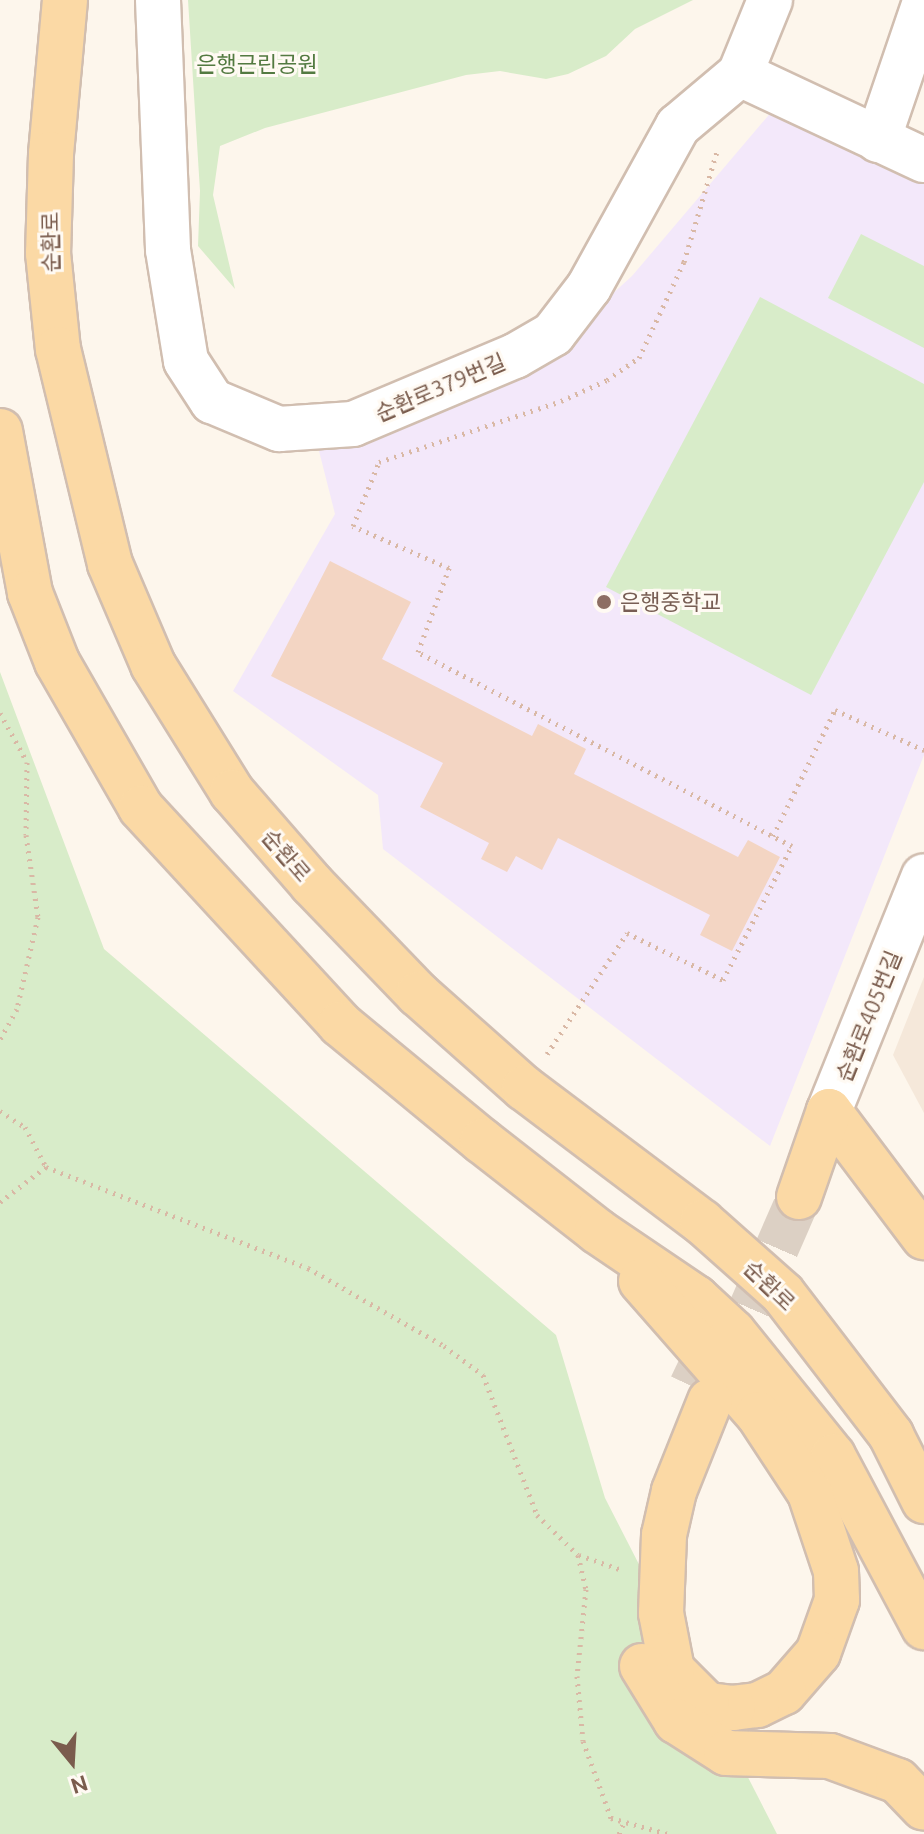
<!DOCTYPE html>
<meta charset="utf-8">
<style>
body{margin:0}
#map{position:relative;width:924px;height:1834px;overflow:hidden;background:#fdf6ec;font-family:Ubuntu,"Noto Sans KR",sans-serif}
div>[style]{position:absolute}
.residential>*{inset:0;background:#f5e8da}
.education>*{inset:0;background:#f3e8fa}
.green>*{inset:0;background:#d8ecc9}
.building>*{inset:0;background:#f3d5c3}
.major-tunnel>*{height:44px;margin-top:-22px;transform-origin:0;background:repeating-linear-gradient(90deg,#dcd0c4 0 44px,transparent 0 66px)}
.path>*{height:5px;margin-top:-2.5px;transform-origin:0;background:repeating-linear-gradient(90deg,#d9b8a5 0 2px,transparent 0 8px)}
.roads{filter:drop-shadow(2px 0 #d1beb0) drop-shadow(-2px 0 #d1beb0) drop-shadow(0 2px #d1beb0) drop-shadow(0 -2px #d1beb0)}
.minor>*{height:44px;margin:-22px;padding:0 22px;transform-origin:22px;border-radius:22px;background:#fff}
.major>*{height:44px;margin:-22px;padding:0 22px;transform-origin:22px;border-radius:22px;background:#fbd9a5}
.dots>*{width:22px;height:22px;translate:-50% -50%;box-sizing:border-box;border:4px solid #fffaf3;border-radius:50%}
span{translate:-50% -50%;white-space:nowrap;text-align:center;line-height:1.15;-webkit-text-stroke:6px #fffaf3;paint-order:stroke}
.park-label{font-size:22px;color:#537a41}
.street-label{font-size:22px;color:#7a5c4d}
.education-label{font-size:22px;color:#785e54}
.left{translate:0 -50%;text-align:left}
.north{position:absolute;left:32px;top:1722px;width:80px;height:80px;-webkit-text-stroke:6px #fffaf3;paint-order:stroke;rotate:162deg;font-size:22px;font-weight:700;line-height:32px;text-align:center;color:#7a5c4d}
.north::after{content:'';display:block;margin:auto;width:28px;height:36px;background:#7a5c4d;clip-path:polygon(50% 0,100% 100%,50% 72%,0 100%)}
</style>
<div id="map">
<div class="residential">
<i style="clip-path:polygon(924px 977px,924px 1113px,893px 1055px)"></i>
</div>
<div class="education">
<i style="clip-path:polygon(773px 110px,924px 174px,924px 755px,770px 1146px,383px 849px,378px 795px,233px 691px,335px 514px,318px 447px,575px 328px,632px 276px)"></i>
</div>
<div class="green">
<i style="clip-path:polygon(188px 0,693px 0,635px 29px,606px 56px,568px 74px,546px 79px,500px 71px,466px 75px,265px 128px,220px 146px,213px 195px,235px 289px,198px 246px,200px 191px)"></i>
<i style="clip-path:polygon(861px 234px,924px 266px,924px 348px,828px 298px)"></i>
<i style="clip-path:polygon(760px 297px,924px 384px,924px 482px,811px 695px,606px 587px)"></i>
<i style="clip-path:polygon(0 672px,104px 949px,556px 1335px,605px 1498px,777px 1834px,0 1834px)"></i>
</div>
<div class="building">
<i style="clip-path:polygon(330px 561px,411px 602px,382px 659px,532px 736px,538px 724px,586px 749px,574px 774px,738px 857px,748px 840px,780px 857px,732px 951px,700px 935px,710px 915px,558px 838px,542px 870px,516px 856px,507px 872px,481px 859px,489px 843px,420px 807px,443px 763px,271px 676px)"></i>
</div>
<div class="major-tunnel">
<i style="left:724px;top:1369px;width:188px;rotate:-66.4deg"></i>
<i style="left:691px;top:1386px;width:68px;rotate:-64.6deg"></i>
</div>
<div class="path">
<i style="left:0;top:713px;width:56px;rotate:61.1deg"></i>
<i style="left:27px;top:762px;width:73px;rotate:90.8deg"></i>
<i style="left:26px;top:835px;width:83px;rotate:81.7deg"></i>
<i style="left:38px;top:917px;width:94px;rotate:102.9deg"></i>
<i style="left:17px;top:1009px;width:35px;rotate:119deg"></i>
<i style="left:773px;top:836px;width:140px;rotate:-63.8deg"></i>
<i style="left:835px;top:710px;width:98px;rotate:24.2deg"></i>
<i style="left:547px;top:1054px;width:145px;rotate:-56.5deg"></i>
<i style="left:627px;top:933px;width:107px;rotate:26.1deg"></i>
<i style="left:723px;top:980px;width:151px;rotate:-62.8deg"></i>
<i style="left:792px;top:846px;width:421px;rotate:-152.6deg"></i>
<i style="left:418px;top:652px;width:90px;rotate:-69.7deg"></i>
<i style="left:449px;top:568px;width:105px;rotate:-156.4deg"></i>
<i style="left:353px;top:526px;width:69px;rotate:-67.9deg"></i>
<i style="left:379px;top:462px;width:192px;rotate:-18.5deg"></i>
<i style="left:561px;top:401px;width:51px;rotate:-24.5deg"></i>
<i style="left:607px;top:380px;width:39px;rotate:-35deg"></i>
<i style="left:639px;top:358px;width:106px;rotate:-64.9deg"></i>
<i style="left:684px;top:262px;width:119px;rotate:-73.4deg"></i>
<i style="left:0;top:1111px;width:30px;rotate:33deg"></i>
<i style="left:25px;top:1127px;width:45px;rotate:62.3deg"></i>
<i style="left:46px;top:1167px;width:281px;rotate:21.1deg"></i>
<i style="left:308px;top:1268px;width:157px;rotate:29.8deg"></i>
<i style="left:444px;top:1346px;width:49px;rotate:36.6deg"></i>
<i style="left:483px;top:1375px;width:150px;rotate:68.9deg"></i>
<i style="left:537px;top:1515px;width:57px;rotate:44.3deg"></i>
<i style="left:578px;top:1555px;width:35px;rotate:77deg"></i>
<i style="left:586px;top:1589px;width:87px;rotate:95.9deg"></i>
<i style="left:577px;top:1676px;width:65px;rotate:84.7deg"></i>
<i style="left:583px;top:1741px;width:82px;rotate:70deg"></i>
<i style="left:611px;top:1818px;width:59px;rotate:15.7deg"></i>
<i style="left:0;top:1202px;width:58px;rotate:-37.3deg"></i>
<i style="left:579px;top:1555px;width:46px;rotate:19.2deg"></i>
<i style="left:619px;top:1834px;width:13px;rotate:-67deg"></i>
</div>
<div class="roads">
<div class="minor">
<i style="left:158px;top:0;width:250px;rotate:87.7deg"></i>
<i style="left:168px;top:250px;width:112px;rotate:80.8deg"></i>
<i style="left:186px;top:361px;width:48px;rotate:57deg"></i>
<i style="left:212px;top:401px;width:73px;rotate:22.7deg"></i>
<i style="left:279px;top:429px;width:74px;rotate:-3.9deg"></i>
<i style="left:353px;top:424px;width:176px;rotate:-22.8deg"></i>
<i style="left:515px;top:356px;width:44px;rotate:-30.1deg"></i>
<i style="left:553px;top:334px;width:59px;rotate:-52.5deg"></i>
<i style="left:589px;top:287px;width:184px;rotate:-61.1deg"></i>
<i style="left:678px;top:126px;width:81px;rotate:-40deg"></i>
<i style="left:740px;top:74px;width:203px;rotate:25.1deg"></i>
<i style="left:740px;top:74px;width:80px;rotate:-67.9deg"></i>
<i style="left:878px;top:140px;width:143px;rotate:-71.2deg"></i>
<i style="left:829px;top:1111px;width:253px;rotate:-68deg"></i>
</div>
<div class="major">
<i style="left:65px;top:0;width:155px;rotate:95.2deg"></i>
<i style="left:51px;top:154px;width:99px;rotate:91.7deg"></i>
<i style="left:48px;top:253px;width:97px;rotate:84.1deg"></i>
<i style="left:58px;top:349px;width:221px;rotate:76.4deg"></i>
<i style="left:110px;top:564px;width:110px;rotate:66.9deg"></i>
<i style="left:153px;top:665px;width:150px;rotate:58.1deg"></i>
<i style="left:232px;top:792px;width:122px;rotate:49deg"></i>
<i style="left:312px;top:884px;width:153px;rotate:46.1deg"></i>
<i style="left:418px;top:994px;width:142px;rotate:41.6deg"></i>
<i style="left:524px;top:1088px;width:223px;rotate:37deg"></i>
<i style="left:702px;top:1222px;width:108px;rotate:41.6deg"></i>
<i style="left:783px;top:1294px;width:178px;rotate:52.5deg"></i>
<i style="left:891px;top:1435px;width:74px;rotate:63.4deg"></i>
<i style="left:0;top:431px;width:165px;rotate:79.5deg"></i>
<i style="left:30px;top:593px;width:74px;rotate:68.6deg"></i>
<i style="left:57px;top:662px;width:168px;rotate:60.1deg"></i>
<i style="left:141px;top:808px;width:294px;rotate:47.3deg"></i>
<i style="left:340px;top:1024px;width:184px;rotate:39.5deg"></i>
<i style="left:482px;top:1141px;width:146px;rotate:38deg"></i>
<i style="left:597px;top:1231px;width:120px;rotate:34.1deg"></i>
<i style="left:696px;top:1298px;width:50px;rotate:42.6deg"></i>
<i style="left:733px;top:1332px;width:159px;rotate:51.1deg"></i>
<i style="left:833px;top:1456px;width:194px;rotate:62deg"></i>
<i style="left:829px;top:1111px;width:158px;rotate:53deg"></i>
<i style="left:799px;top:1197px;width:91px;rotate:-70.8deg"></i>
<i style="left:641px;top:1281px;width:177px;rotate:48.7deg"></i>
<i style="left:758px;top:1414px;width:95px;rotate:56.6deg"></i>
<i style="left:810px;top:1493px;width:82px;rotate:71.6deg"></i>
<i style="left:836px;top:1571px;width:29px;rotate:88deg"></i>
<i style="left:837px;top:1600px;width:56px;rotate:109.7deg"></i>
<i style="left:818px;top:1653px;width:52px;rotate:131.1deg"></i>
<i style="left:784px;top:1692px;width:30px;rotate:154deg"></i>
<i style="left:757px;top:1705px;width:24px;rotate:173deg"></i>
<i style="left:733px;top:1708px;width:26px;rotate:-173deg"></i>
<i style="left:707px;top:1705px;width:49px;rotate:-135deg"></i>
<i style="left:672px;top:1670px;width:58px;rotate:-100.9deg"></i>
<i style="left:661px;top:1613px;width:78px;rotate:-87.8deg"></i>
<i style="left:664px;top:1535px;width:45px;rotate:-77.2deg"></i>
<i style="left:674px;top:1491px;width:97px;rotate:-68.2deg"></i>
<i style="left:642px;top:1666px;width:65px;rotate:58.3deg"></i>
<i style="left:676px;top:1721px;width:59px;rotate:32.6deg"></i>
<i style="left:726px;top:1753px;width:104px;rotate:1.7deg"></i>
<i style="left:830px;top:1756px;width:72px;rotate:20.2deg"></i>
<i style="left:898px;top:1781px;width:37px;rotate:46deg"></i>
</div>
</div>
<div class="dots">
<i style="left:604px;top:602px;background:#8d6e63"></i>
</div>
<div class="park-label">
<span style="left:257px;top:64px">은행근린공원</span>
</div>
<div class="street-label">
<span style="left:50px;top:242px;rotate:-91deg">순환로</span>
<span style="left:440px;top:387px;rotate:-23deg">순환로379번길</span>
<span style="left:287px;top:855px;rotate:49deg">순환로</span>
<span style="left:868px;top:1016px;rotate:-68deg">순환로405번길</span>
<span style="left:770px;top:1285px;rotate:44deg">순환로</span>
</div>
<div class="education-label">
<span class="left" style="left:620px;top:602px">은행중학교</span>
</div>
<div class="north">N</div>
</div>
